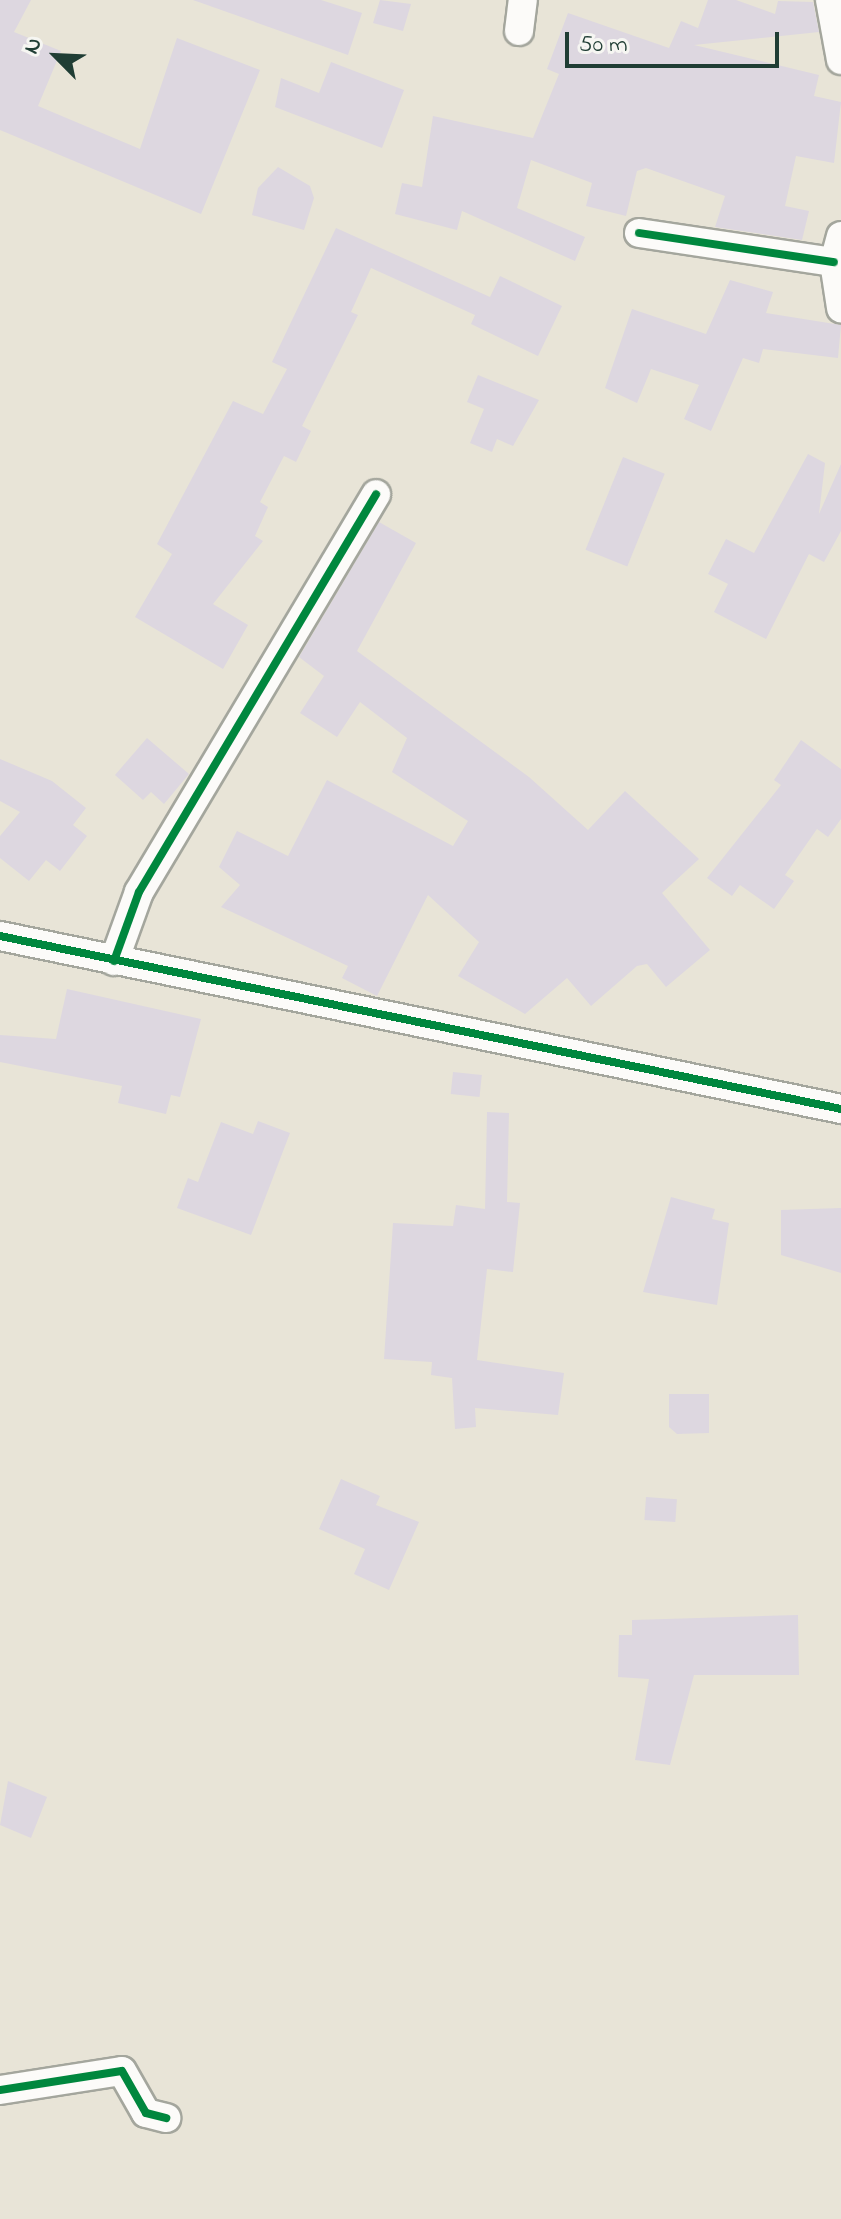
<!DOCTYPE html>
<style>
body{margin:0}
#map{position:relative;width:841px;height:2219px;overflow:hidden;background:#e8e4d7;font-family:"Indie Flower",sans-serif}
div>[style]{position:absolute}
.building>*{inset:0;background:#ddd7e0;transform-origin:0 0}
.roads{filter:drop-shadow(2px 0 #a4a69d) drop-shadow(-2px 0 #a4a69d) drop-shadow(0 2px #a4a69d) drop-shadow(0 -2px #a4a69d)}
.minor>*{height:28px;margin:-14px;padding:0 14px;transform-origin:14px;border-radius:14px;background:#fcfbf9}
.cycleway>*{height:8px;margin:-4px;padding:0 4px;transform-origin:4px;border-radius:4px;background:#00873e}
span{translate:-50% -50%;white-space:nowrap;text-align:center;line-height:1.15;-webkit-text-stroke:6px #f6f6f2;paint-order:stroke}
.north{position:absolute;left:16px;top:16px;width:80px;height:80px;-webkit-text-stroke:6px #f6f6f2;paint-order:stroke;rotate:294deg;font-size:22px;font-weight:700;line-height:32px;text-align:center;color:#1f3d34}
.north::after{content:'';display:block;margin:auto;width:28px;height:36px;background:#1f3d34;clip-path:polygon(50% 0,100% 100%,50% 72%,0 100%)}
.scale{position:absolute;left:565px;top:32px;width:214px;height:36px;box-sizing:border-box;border:4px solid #1f3d34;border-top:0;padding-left:10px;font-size:24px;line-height:28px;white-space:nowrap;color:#1f3d34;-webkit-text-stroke:6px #f6f6f2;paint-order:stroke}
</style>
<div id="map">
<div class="building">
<i style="clip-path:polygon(0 0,31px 0,14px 32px,61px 51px,38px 106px,140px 149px,177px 38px,260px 70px,201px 214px,0 130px)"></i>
<i style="clip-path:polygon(193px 0,321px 0,362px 13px,348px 55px)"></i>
<i style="clip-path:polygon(380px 0,411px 4px,403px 31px,373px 23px)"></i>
<i style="clip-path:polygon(708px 0,736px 0,775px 14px,778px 1px,813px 2px,819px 32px,694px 45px,819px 75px,814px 96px,841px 102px,834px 163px,796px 156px,785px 206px,809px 211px,802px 240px,715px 227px,725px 196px,646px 168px,637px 171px,626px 216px,586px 206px,592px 183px,531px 160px,517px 208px,585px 237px,575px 261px,462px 211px,457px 230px,395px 214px,402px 183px,422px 187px,433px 116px,533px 138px,559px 74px,547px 69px,568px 13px,669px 48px,681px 21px,698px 28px)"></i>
<i style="clip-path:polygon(331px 62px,404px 90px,382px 148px,275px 107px,281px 78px,319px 93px)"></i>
<i style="clip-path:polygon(278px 167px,310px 186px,314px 198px,304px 230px,252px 215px,258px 188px)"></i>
<i style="clip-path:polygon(336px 228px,490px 297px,500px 276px,562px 306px,538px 356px,471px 324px,475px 315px,371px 268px,351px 312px,358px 315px,302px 426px,311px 431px,296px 462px,284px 456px,260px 502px,268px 507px,255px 536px,263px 541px,213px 604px,248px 625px,223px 669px,135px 617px,172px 554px,157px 544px,233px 401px,263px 414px,287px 369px,272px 362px)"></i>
<i style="clip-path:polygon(730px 280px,773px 292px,766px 313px,841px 325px,838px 358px,763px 349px,759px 363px,743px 358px,711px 431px,684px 419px,699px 385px,651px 369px,637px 403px,605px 388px,632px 309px,706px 334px)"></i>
<i style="clip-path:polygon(478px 375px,539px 400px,513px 446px,497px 439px,492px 452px,470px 443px,484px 409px,467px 402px)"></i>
<i style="clip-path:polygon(808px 454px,825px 463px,819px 514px,841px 464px,841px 531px,824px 562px,809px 554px,766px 639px,714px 612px,728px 584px,708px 574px,726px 539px,754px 553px)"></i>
<i style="left:623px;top:457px;width:45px;height:100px;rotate:22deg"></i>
<i style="clip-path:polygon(379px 522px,416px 543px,357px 651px,529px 777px,588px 830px,625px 791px,699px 859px,662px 893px,710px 950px,666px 987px,647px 964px,637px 966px,591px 1006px,567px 978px,525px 1014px,458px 976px,479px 942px,428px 895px,377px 996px,342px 978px,348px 966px,221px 907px,240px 885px,219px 867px,237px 831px,288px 856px,327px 780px,453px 846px,468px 821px,392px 772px,407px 738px,360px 702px,337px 737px,300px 713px,324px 676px,299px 657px)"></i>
<i style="clip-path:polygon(147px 738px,189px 774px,164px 804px,151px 792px,143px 800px,115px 775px)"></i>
<i style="clip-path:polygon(801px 740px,841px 769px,841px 819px,828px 837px,817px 829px,785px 875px,794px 881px,774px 909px,740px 885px,732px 896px,707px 878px,781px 785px,774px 780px)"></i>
<i style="clip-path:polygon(0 759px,52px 781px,86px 808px,73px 825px,87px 836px,60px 871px,46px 860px,29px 881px,0 858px,0 836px,20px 812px,0 801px)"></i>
<i style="clip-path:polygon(67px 989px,201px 1019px,180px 1097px,171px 1095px,166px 1114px,118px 1103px,122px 1086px,0 1062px,0 1035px,56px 1039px)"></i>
<i style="left:453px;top:1072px;width:29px;height:22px;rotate:6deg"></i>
<i style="clip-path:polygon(487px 1112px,509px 1113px,507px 1202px,520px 1203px,513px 1272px,487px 1269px,477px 1360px,564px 1373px,558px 1415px,475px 1408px,476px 1427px,455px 1429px,452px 1378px,431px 1375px,432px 1362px,384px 1359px,393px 1223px,453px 1226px,456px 1205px,485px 1209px)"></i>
<i style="clip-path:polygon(258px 1121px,290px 1133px,251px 1235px,177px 1208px,188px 1178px,198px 1182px,221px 1122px,253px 1134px)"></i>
<i style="clip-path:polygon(671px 1197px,715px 1209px,712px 1219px,729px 1223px,717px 1305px,643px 1292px)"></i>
<i style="clip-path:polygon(841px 1208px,841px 1273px,781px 1255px,781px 1210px)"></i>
<i style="clip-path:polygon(669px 1394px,709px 1394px,709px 1433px,677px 1434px,669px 1427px)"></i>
<i style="clip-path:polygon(341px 1479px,380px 1496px,376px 1505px,419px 1522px,389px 1590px,354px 1574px,365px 1549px,319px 1529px)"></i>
<i style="left:646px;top:1497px;width:31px;height:23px;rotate:4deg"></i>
<i style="clip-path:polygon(798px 1615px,799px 1675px,694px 1675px,670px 1765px,635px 1760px,649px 1679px,618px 1677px,619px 1635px,632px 1635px,632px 1620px)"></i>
<i style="clip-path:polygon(8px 1781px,47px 1797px,31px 1838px,0 1825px)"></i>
</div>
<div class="roads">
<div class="minor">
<i style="left:830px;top:0;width:61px;rotate:79.6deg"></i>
<i style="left:519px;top:31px;width:31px;rotate:-83deg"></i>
<i style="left:639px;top:233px;width:197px;rotate:8.5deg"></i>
<i style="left:841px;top:236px;width:27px;rotate:105deg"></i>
<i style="left:834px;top:262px;width:47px;rotate:81.3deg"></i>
<i style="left:0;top:936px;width:859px;rotate:11.62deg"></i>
<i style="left:114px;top:961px;width:73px;rotate:-70.1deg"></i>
<i style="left:139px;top:892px;width:463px;rotate:-59.2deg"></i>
<i style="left:0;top:2090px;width:123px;rotate:-8.9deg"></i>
<i style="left:122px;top:2071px;width:48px;rotate:60.3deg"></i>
<i style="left:146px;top:2113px;width:21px;rotate:14deg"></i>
</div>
</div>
<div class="cycleway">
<i style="left:639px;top:233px;width:197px;rotate:8.5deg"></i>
<i style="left:0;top:936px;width:859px;rotate:11.62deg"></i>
<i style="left:114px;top:961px;width:73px;rotate:-70.1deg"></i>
<i style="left:139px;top:892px;width:463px;rotate:-59.2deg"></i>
<i style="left:0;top:2090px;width:123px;rotate:-8.9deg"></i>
<i style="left:122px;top:2071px;width:48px;rotate:60.3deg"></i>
<i style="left:146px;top:2113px;width:21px;rotate:14deg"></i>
</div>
<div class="north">N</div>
<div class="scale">50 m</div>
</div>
